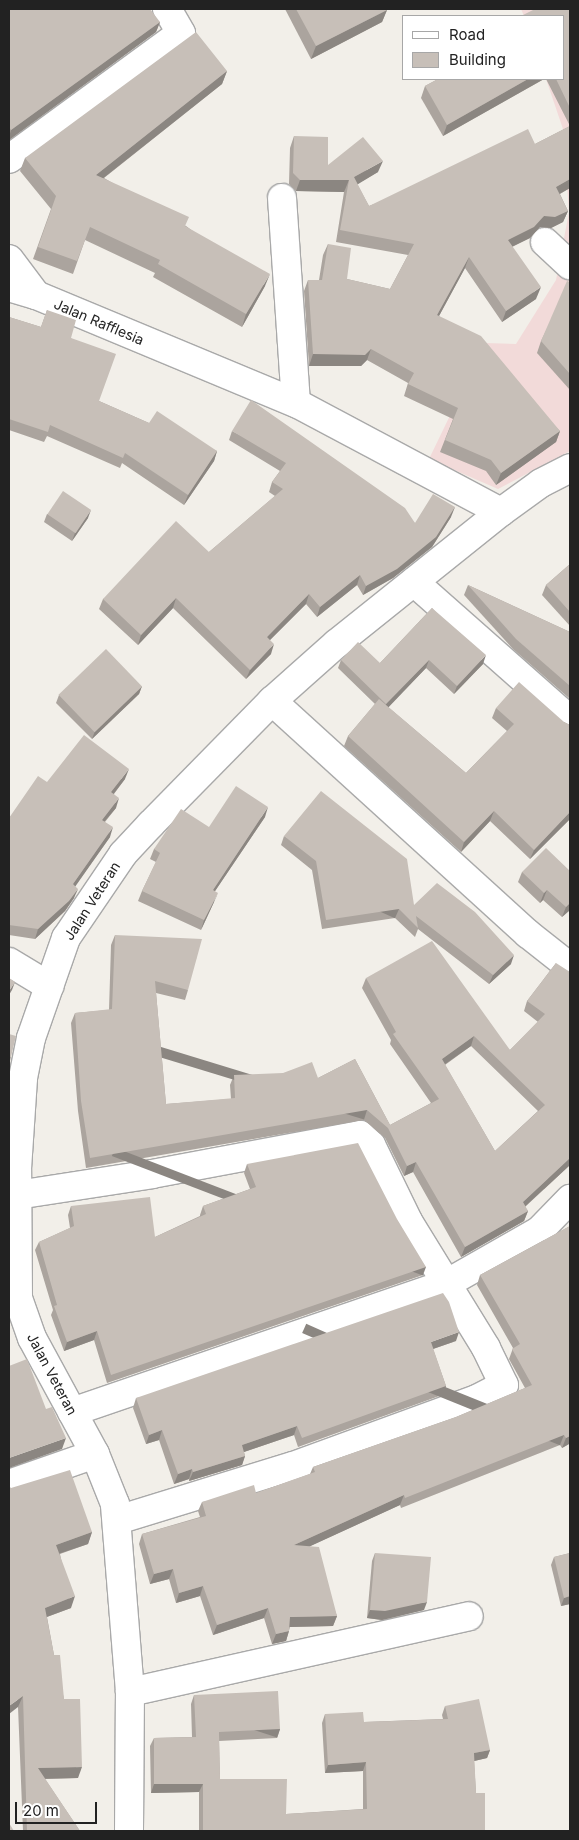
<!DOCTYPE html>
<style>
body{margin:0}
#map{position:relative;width:579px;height:1840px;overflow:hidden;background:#f2efe9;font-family:Inter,sans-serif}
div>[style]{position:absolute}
.commercial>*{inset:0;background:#f2dad9}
.roads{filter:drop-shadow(1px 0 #a9a9a9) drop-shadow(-1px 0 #a9a9a9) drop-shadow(0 1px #a9a9a9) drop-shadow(0 -1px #a9a9a9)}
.minor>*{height:28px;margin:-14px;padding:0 14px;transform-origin:14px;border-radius:14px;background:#fff}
.tertiary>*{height:28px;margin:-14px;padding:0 14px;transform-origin:14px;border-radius:14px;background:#fff}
.wall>*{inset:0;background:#aba49e}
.shaded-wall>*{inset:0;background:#8b8681;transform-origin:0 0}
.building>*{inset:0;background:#c7bfb8;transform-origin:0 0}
span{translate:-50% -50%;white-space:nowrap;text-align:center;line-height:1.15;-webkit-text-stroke:4px #fff;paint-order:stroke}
.street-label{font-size:14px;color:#222}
.frame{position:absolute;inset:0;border:10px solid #222;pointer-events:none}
.legend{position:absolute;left:402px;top:15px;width:162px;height:65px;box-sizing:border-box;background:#fff;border:1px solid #a7a7a7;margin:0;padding:6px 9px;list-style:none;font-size:15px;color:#222}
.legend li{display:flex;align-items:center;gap:10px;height:25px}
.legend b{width:25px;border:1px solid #a7a7a7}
.scale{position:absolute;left:15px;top:1802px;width:82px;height:22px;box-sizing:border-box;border:2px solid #222;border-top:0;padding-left:6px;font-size:15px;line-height:18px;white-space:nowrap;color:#222;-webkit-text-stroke:4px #fff;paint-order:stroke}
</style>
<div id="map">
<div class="commercial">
<i style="clip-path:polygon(521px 9px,570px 9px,570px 451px,498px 489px,429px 459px,485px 343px,516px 344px,556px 280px,569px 212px,563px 129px,546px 79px,563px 79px,563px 16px,524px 16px)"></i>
</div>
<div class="roads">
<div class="minor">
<i style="left:9px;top:159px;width:213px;rotate:-36.2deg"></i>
<i style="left:181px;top:33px;width:28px;rotate:-120deg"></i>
<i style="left:282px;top:198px;width:205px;rotate:86.1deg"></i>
<i style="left:545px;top:242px;width:34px;rotate:43deg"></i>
<i style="left:9px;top:259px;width:45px;rotate:53.1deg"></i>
<i style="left:414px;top:582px;width:208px;rotate:41.5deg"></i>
<i style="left:272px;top:701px;width:346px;rotate:42.3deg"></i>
<i style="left:528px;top:934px;width:53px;rotate:38.2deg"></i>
<i style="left:9px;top:962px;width:47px;rotate:31deg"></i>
<i style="left:17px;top:1195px;width:137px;rotate:-8.8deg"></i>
<i style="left:152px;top:1174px;width:212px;rotate:-10.6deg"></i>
<i style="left:360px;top:1135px;width:15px;rotate:42deg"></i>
<i style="left:371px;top:1145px;width:85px;rotate:64deg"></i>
<i style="left:408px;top:1221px;width:149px;rotate:58.4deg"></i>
<i style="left:486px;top:1348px;width:41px;rotate:64.1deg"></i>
<i style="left:504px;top:1385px;width:30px;rotate:153deg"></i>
<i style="left:477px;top:1399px;width:196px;rotate:160deg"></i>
<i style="left:293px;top:1466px;width:184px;rotate:162.9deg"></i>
<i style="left:72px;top:1412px;width:395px;rotate:-18.9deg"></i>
<i style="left:446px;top:1284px;width:107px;rotate:-29.7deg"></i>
<i style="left:539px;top:1231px;width:45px;rotate:-45.9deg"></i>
<i style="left:9px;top:1484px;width:91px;rotate:-19.2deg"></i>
<i style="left:130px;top:1692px;width:347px;rotate:-12.6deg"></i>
</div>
<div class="tertiary">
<i style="left:9px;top:287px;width:28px;rotate:17deg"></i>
<i style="left:36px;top:295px;width:282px;rotate:22.6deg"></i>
<i style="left:296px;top:403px;width:232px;rotate:28deg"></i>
<i style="left:129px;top:1831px;width:139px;rotate:-89.6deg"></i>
<i style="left:130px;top:1692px;width:189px;rotate:-94.6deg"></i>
<i style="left:115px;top:1504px;width:54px;rotate:-111.8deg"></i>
<i style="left:95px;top:1454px;width:132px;rotate:-118.5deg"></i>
<i style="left:32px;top:1338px;width:42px;rotate:-109.3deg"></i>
<i style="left:18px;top:1298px;width:129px;rotate:-90.4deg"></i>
<i style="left:17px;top:1169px;width:91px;rotate:-86.2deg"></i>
<i style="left:23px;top:1078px;width:41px;rotate:-78.7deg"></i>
<i style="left:31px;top:1038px;width:106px;rotate:-70.7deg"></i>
<i style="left:66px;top:938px;width:102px;rotate:-55.8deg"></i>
<i style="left:123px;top:854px;width:41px;rotate:-47deg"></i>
<i style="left:151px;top:824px;width:173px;rotate:-45.5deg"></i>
<i style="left:272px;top:701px;width:86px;rotate:-41.7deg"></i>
<i style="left:336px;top:644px;width:211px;rotate:-38.7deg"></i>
<i style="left:501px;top:512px;width:49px;rotate:-35.9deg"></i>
<i style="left:541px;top:483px;width:33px;rotate:-27deg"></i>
</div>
</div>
<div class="wall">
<i style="clip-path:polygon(9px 9px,160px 22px,156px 32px,9px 140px)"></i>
<i style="clip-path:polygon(285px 9px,386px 9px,387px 10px,382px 22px,311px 59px)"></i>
<i style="clip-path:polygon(570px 9px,570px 188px,560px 194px,568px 211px,563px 222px,551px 228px,540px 227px,530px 238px,512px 247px,536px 299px,502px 322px,465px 268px,439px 316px,560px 431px,556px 442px,496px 485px,486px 471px,440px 452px,453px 419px,404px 396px,408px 383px,367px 360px,361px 366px,309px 366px,304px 291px,308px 280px,319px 280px,323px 255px,328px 244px,347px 279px,390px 289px,408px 255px,336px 242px,344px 192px,296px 191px,289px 184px,290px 148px,294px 136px,328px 165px,378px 172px,357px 184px,369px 206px,535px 144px,570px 126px,546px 79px,563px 79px)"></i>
<i style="clip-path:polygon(227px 71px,222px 84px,104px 178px,186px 226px,265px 286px,242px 327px,153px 277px,155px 273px,85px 240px,73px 274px,33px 259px,51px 209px,20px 171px,25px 158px)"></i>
<i style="clip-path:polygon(438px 79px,544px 79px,443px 136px,421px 98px,425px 86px)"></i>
<i style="clip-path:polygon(570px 282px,570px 390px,537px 353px,541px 341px)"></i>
<i style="clip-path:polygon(47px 310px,71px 338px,99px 401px,149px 423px,217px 451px,214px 461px,184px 505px,122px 463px,120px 468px,47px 436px,44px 442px,9px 430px,9px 317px,41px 327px)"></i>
<i style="clip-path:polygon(232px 431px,415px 523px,451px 517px,432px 547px,393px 578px,363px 595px,357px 585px,317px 617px,306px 604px,270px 640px,271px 654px,246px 679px,173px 608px,138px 645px,99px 609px,103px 599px,209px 552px,275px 496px,269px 492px,272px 482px,280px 471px,229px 440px)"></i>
<i style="clip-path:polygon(47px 514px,88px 518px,72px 541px,44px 522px)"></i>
<i style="clip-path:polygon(570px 564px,570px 626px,542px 595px,546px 585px)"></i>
<i style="clip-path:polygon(468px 585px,570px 632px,570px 699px,513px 649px,464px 595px)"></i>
<i style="clip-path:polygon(432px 608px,483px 664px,454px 694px,426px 668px,388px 707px,466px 773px,507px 731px,492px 718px,496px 708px,564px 722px,570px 725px,570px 819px,530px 859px,490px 821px,461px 852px,344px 746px,348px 736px,375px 704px,338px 668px,341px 660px,380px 663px)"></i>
<i style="clip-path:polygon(142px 686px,139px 694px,92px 739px,56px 703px,59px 695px)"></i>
<i style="clip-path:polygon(125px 779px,114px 794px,116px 808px,105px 822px,110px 837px,75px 886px,74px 898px,65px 911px,35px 939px,9px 935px,9px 818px,47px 782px)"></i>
<i style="clip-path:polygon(265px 817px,215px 891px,214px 902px,201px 930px,138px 901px,142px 891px,156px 862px,150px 859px,154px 849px,209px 827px)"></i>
<i style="clip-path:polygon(284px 836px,414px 905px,511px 964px,489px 984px,418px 929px,415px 937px,395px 918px,322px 929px,312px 870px,281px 845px)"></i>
<i style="clip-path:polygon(570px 871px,570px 910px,562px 917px,543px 900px,540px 903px,518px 882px,522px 872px)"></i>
<i style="clip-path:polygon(evenodd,115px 935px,188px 990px,185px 1000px,156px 993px,166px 1104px,231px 1099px,230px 1085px,234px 1075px,318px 1078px,355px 1059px,390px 1125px,431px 1103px,390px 1044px,391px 1040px,362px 988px,366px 978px,510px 1050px,538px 1022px,524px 1011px,527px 1001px,556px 963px,570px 1165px,525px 1207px,528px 1211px,524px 1221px,461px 1257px,413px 1172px,404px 1176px,385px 1138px,364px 1120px,86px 1168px,78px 1111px,71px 1023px,75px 1013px,109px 1010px,111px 945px,115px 935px,471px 1046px,538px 1111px,495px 1151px,445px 1065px,471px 1046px)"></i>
<i style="clip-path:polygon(9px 1034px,11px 1057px,10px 1061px,9px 1061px)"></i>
<i style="clip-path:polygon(247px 1164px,423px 1275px,107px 1383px,94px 1340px,64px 1351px,51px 1315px,53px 1310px,35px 1250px,39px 1242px,70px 1228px,68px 1215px,71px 1206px,155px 1237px,200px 1216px,200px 1215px,203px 1206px,250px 1189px,244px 1173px)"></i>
<i style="clip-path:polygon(570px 1226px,570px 1447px,569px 1444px,562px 1448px,560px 1445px,401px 1508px,400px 1505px,310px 1546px,337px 1616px,333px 1626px,290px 1627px,286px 1641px,272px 1644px,264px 1618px,213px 1635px,200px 1596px,176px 1603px,169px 1579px,150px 1584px,139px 1544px,142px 1534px,200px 1517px,198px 1511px,202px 1502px,256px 1493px,310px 1474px,313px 1467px,456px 1417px,525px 1388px,509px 1359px,513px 1348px,477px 1285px,480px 1275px)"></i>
<i style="clip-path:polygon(456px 1341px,433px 1349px,446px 1386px,442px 1395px,298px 1447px,294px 1435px,244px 1452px,245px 1456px,242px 1465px,189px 1481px,189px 1479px,174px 1484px,159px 1440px,146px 1444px,133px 1408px,136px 1398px)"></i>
<i style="clip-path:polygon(9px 1487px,92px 1532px,88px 1544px,60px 1554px,71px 1608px,47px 1617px,54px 1655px,64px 1699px,78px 1778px,45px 1779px,80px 1831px,23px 1831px,18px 1707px)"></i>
<i style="clip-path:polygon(375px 1553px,424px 1610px,382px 1620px,367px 1618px,372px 1561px)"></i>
<i style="clip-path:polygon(570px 1553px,570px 1604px,561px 1606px,551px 1565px,554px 1557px)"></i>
<i style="clip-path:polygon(194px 1695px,280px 1729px,277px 1738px,219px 1741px,220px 1779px,286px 1814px,363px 1809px,363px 1771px,325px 1773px,322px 1723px,325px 1714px,364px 1722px,443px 1719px,442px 1715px,445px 1706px,490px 1750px,487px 1758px,474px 1761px,476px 1793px,485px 1831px,199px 1831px,199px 1792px,151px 1793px,150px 1746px,154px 1738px,192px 1737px,191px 1704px)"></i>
</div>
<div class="shaded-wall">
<i style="clip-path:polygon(387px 10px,382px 22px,311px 59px,316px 46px)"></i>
<i style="clip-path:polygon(160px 22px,156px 32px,9px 140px,9px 137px,11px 130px)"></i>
<i style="clip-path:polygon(227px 71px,222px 84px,92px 187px,96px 175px)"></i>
<i style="clip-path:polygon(528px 79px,544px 79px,443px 136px,447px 125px)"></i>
<i style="clip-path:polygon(383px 161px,378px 172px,350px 189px,354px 177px)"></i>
<i style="clip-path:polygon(570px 179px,570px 188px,552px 198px,556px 187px)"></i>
<i style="clip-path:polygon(300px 180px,349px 180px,344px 192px,296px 191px)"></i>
<i style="clip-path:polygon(568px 211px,563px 222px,551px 228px,540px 227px,530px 238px,503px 251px,508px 240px,544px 216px)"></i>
<i style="clip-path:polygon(469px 257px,465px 268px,433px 327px,437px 315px)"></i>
<i style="clip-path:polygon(270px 274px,265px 286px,242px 327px,246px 314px)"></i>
<i style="clip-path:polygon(541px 287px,536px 299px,502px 322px,506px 311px)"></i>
<i style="clip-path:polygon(371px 349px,367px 360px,361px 366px,309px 366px,313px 354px)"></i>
<i style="clip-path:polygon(560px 431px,556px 442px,496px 485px,501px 473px)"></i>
<i style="clip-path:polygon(217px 451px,214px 461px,184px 505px,188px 495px)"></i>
<i style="clip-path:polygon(455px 507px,451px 517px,432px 547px,393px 578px,363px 595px,366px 586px)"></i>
<i style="clip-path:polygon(91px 510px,88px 518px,72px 541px,75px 533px)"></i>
<i style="clip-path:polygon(360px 575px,357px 585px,317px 617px,320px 607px)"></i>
<i style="clip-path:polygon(309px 594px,306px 604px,263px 647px,267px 637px)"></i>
<i style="clip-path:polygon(176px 598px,173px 608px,138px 645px,141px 635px)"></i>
<i style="clip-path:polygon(274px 644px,271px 654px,246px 679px,250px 670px)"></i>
<i style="clip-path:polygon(486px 655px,483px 664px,454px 694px,457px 686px)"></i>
<i style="clip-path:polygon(429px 660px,426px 668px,384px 712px,386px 704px)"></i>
<i style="clip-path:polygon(142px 686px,139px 694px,92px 739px,95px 731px)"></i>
<i style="clip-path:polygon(129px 769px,125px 779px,108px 801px,111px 792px)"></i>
<i style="clip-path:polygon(119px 798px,116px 808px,98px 829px,102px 820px)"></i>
<i style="clip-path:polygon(268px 807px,265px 817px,209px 900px,213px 890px)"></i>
<i style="clip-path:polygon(494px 811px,490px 821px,461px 852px,464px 842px)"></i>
<i style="clip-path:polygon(570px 812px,570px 819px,530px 859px,534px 850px)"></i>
<i style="clip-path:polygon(113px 827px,110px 837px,70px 894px,73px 884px)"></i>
<i style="clip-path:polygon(78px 889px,74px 898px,65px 911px,35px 939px,38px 929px)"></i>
<i style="clip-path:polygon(547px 890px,543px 900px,540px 903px,544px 893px)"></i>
<i style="clip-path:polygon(218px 893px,214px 902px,201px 930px,204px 920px)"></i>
<i style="clip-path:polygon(570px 903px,570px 910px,562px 917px,566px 907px)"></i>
<i style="left:399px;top:909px;width:10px;height:74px;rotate:114deg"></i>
<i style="clip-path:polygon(514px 955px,511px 964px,489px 984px,493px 975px)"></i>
<i style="clip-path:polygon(15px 982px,12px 990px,9px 995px,9px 991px)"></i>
<i style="clip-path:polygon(474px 1036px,471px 1046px,438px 1069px,442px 1059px)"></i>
<i style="left:367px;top:1110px;width:10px;height:281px;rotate:107deg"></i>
<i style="clip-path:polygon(570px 1158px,570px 1165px,519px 1212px,523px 1202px)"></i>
<i style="clip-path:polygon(416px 1162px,413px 1172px,404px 1176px,407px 1166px)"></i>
<i style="clip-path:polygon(528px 1211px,524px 1221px,461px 1257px,465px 1247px)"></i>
<i style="left:426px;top:1267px;width:9px;height:333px;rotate:111deg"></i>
<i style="clip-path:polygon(97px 1331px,94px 1340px,64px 1351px,67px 1342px)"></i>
<i style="clip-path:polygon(459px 1332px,456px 1341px,427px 1351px,431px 1342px)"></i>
<i style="left:446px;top:1386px;width:10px;height:153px;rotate:114deg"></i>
<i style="clip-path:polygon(297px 1426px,294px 1435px,238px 1454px,242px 1445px)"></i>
<i style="clip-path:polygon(162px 1430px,159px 1440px,146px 1444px,149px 1435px)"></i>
<i style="left:564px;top:1435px;width:11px;height:171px;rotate:112deg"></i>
<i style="clip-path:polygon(570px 1436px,570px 1440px,569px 1444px,562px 1448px,566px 1438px)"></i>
<i style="clip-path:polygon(66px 1438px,62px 1449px,9px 1468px,9px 1458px)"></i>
<i style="clip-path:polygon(245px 1456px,242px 1465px,189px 1481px,193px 1472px)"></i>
<i style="clip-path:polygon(192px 1469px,189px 1479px,174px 1484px,178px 1474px)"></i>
<i style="clip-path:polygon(404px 1495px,400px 1505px,291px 1555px,294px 1545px)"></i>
<i style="clip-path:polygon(92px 1532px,88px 1544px,52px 1556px,56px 1545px)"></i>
<i style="clip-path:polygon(173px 1569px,169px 1579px,150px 1584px,154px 1574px)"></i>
<i style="clip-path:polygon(203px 1586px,200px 1596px,176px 1603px,179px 1593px)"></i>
<i style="clip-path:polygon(75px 1596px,71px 1608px,41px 1619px,45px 1608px)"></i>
<i style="clip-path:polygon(570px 1596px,570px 1604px,561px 1606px,564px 1598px)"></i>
<i style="clip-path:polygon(427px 1602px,424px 1610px,382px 1620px,367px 1618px,370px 1610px)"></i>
<i style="clip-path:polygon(268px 1608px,264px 1618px,213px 1635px,217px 1625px)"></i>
<i style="clip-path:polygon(337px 1616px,333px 1626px,286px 1627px,290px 1617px)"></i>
<i style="clip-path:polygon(289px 1631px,286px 1641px,272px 1644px,276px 1634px)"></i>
<i style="clip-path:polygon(23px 1696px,18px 1707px,9px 1714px,9px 1706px)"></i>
<i style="left:280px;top:1729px;width:9px;height:61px;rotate:108deg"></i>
<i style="clip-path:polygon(490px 1750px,487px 1758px,470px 1762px,474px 1753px)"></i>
<i style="clip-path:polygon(366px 1762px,363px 1771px,325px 1773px,328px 1765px)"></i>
<i style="clip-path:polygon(82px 1767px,78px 1778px,34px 1779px,38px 1768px)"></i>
<i style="clip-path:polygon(154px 1784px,203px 1784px,199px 1792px,151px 1793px)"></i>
</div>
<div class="building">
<i style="clip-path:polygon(9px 9px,150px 9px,160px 22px,11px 130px,9px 127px)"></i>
<i style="clip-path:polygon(296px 9px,386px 9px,387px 10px,316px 46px)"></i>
<i style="clip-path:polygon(535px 9px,570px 9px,570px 108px,556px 79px,563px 79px,563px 16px,521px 16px)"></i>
<i style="clip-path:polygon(196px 32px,227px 71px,96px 175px,189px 217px,185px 226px,270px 274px,246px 314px,158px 264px,160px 260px,90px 227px,77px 261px,38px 247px,56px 196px,25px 158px)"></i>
<i style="clip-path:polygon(438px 79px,528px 79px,447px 125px,425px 86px)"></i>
<i style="clip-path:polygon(570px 126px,570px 179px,556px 187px,568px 211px,555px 217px,544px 216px,534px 227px,508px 240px,541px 287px,506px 311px,469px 257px,437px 315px,481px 336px,560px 431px,501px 473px,491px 460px,445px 440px,458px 408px,408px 384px,414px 373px,371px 349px,365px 355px,313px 354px,308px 280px,322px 280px,328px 244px,351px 248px,347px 279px,390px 289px,414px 244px,340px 230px,349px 180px,300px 180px,293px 173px,294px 136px,328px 137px,328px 165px,363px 137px,383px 161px,354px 177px,369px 206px,528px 129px,535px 144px)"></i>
<i style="clip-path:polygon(567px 281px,570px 282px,570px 374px,541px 341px)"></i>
<i style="clip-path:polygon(47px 310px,76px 320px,71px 338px,116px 354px,99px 401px,149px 423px,157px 411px,217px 451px,188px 495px,125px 453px,123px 458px,50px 425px,48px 432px,9px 419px,9px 317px,41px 327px)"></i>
<i style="clip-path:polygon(251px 400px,405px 508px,415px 523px,433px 494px,455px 507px,436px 537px,397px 569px,366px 586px,360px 575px,320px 607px,309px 594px,267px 637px,274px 644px,250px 670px,176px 598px,141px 635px,103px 599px,176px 521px,209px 552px,283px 489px,272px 482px,286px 463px,232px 431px)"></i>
<i style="left:63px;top:491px;width:34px;height:28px;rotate:34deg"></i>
<i style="clip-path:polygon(570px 564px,570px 612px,546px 585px)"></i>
<i style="clip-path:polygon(468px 585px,570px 632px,570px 686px,516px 639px)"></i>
<i style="clip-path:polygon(432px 608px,486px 655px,457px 686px,429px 660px,386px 704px,341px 660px,358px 642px,380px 663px)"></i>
<i style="left:106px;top:649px;width:52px;height:66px;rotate:46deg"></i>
<i style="clip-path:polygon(519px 682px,564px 722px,570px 725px,570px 812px,534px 850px,494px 811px,464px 842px,348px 736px,379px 699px,466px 773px,514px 724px,496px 708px)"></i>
<i style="clip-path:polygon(84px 735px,129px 769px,111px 792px,119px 798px,102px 820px,113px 827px,73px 884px,78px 889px,69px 901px,38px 929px,9px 925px,9px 818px,38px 776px,47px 782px)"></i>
<i style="clip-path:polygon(236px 786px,268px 807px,213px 890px,218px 893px,204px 920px,142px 891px,160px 853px,154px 849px,181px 809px,209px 827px)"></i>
<i style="clip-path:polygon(321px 791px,407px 859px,414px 905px,437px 883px,475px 912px,514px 955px,493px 975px,416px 916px,418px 928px,399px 909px,326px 920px,316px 861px,284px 836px)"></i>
<i style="clip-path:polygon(546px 848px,570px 871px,570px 903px,566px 907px,547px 890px,544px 893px,522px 872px)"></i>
<i style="clip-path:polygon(evenodd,115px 935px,202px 939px,188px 990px,155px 981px,166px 1104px,235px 1098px,234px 1075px,283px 1073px,312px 1062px,318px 1078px,355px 1059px,390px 1125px,439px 1099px,393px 1034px,396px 1032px,366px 978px,432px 941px,510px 1050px,545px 1014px,527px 1001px,556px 963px,570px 972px,570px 1158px,523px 1202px,528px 1211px,465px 1247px,416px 1162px,407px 1166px,388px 1128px,367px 1110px,90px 1158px,81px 1101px,75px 1013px,112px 1009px,115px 935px,474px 1036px,545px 1105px,495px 1151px,442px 1059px,474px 1036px)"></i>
<i style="clip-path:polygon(9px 978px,15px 982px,9px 991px)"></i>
<i style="clip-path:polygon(9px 1034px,16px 1036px,11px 1057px,9px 1057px)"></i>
<i style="clip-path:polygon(358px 1143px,397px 1219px,426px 1267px,111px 1375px,97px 1331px,67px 1342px,54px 1306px,57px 1305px,39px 1242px,74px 1226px,71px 1206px,150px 1197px,155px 1237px,206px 1214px,203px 1206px,256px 1187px,247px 1164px)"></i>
<i style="clip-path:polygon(570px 1226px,570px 1436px,566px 1438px,564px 1435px,405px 1498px,404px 1495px,294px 1545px,319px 1547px,337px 1616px,290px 1617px,289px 1631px,276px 1634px,268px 1608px,217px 1625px,203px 1586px,179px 1593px,173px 1569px,154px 1574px,142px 1534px,206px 1516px,202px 1502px,254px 1485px,256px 1493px,315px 1472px,313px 1467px,456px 1417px,532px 1385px,512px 1349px,520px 1344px,480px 1275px)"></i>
<i style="clip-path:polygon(443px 1293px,449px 1302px,459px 1332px,431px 1342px,446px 1386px,302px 1438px,297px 1426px,242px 1445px,245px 1456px,193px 1472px,192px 1469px,178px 1474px,162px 1430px,149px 1435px,136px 1398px)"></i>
<i style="clip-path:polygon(27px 1359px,46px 1409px,52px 1407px,66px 1438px,9px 1458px,9px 1366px)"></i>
<i style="clip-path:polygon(70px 1470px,92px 1532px,56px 1545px,75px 1596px,45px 1608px,54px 1655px,60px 1655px,64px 1699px,80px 1699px,82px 1767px,38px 1768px,80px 1831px,27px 1831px,23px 1696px,9px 1706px,9px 1487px,11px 1488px)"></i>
<i style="clip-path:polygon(375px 1553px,431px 1557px,427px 1602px,385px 1611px,370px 1610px)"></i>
<i style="clip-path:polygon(570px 1553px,570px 1596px,564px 1598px,554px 1557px)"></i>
<i style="clip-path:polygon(278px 1691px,280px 1729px,219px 1732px,220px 1779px,287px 1779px,286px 1814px,367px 1809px,366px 1762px,328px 1765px,325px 1714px,363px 1712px,364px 1722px,448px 1719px,445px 1706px,479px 1699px,490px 1750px,474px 1753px,476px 1793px,485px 1793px,485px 1831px,203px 1831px,203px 1784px,154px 1784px,154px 1738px,196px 1737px,194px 1695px)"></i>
<i style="clip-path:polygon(9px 1823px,14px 1831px,9px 1831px)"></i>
</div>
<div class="street-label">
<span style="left:99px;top:322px;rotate:23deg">Jalan Rafflesia</span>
<span style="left:92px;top:901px;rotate:-57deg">Jalan Veteran</span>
<span style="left:52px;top:1374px;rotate:62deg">Jalan Veteran</span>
</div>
<div class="frame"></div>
<ul class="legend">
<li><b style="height:6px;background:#fff"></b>Road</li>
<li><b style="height:14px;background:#c7bfb8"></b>Building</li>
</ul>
<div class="scale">20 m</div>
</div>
